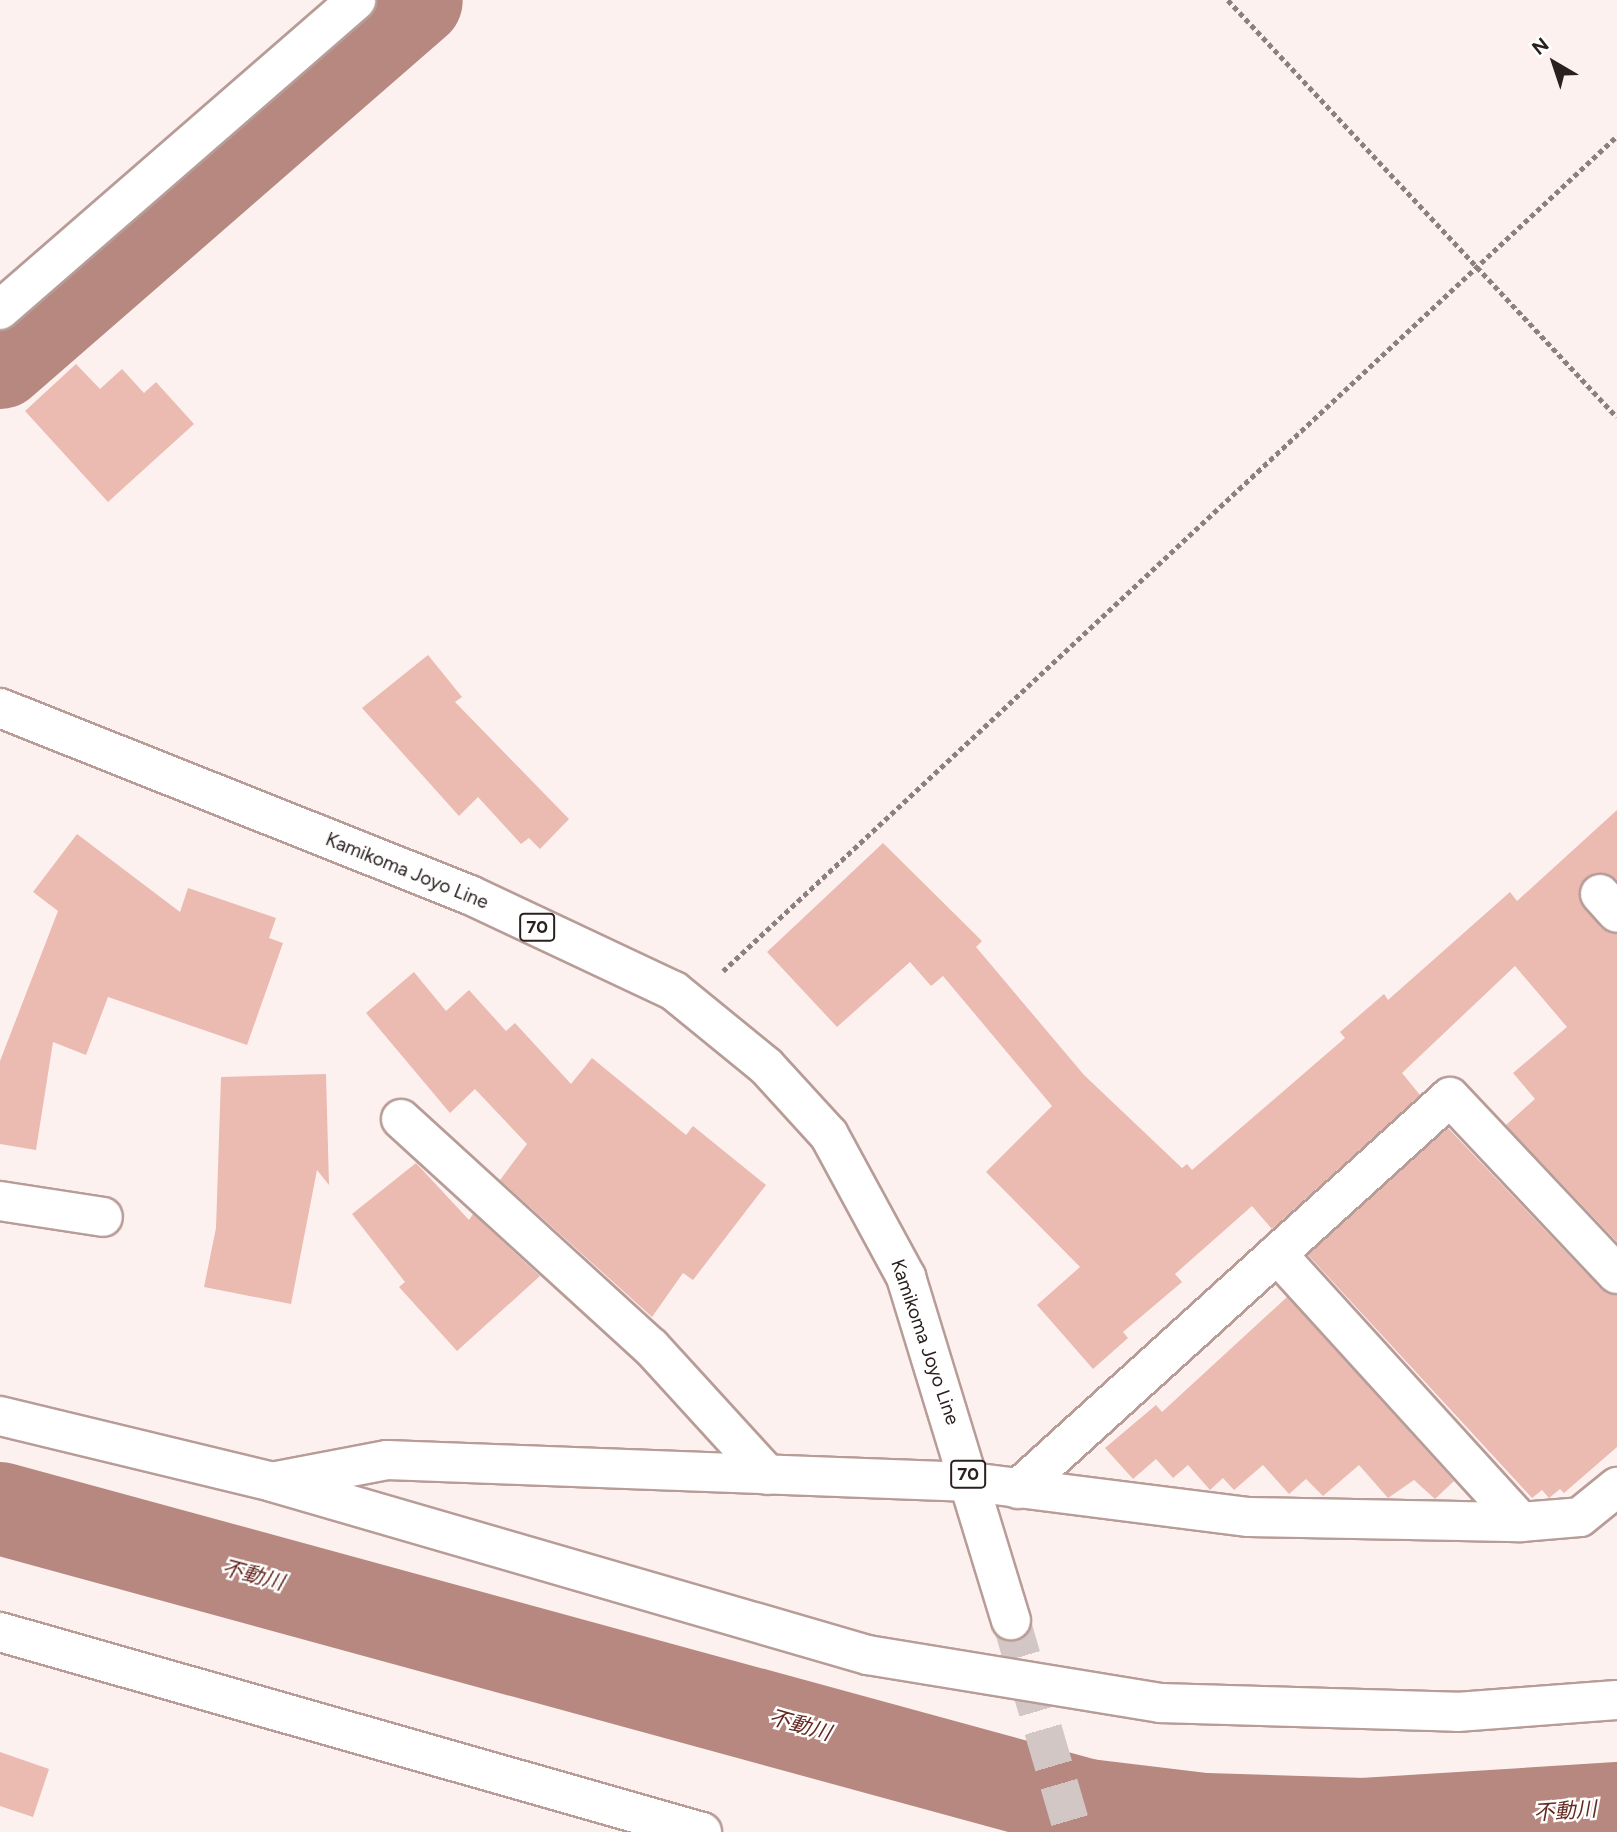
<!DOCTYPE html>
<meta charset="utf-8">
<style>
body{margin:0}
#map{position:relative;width:1617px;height:1832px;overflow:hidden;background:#fdf1ef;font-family:Figtree,"Noto Sans JP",sans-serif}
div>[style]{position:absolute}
.river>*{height:93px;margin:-46.5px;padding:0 46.5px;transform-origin:46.5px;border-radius:46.5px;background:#b6887f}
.building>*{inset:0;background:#ebbab1}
.major-tunnel>*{height:38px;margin-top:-19px;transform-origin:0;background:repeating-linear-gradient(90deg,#d3c7c5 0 38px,transparent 0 57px)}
.path>*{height:4.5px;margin-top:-2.25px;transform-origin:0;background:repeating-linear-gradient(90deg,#8b807e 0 5px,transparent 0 8.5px)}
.roads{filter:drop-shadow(2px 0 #b79c97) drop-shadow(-2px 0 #b79c97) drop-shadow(0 2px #b79c97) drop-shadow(0 -2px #b79c97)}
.minor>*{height:38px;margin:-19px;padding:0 19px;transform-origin:19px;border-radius:19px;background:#fff}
.major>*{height:38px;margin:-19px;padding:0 19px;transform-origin:19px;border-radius:19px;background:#fff}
span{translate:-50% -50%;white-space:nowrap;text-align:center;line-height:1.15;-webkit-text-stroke:5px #fff;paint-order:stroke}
.shield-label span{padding:2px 5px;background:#fff;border:2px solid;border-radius:5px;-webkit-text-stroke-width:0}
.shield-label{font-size:18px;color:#2a201e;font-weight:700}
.street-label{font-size:19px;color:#2a201e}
.water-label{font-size:21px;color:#662920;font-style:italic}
.north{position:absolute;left:1519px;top:28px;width:70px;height:70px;-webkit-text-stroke:5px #fff;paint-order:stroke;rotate:321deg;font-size:19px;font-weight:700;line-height:28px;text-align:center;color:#2a201e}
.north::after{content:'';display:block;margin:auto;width:24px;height:32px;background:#2a201e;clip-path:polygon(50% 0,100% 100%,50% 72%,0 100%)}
</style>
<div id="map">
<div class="river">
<i style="left:0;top:362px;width:551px;rotate:-41.03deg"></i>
<i style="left:0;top:1508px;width:1127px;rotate:15.28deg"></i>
<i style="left:1087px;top:1805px;width:119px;rotate:6.8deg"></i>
<i style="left:1205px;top:1819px;width:158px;rotate:1.8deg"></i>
<i style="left:1363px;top:1824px;width:255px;rotate:-3.6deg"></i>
</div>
<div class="building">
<i style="clip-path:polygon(76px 364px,100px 389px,122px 369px,144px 393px,156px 382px,194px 424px,108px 502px,25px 411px)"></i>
<i style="clip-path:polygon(428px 655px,462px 697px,455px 702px,569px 819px,540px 849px,529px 838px,521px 844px,478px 797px,459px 816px,362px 708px)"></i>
<i style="clip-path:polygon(1617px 810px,1617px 880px,1595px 873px,1580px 887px,1579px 898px,1601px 928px,1617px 934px,1617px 1242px,1506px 1125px,1535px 1099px,1513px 1073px,1567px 1027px,1515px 966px,1402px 1073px,1420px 1095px,1272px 1229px,1252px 1206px,1175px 1274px,1182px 1282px,1123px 1332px,1128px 1338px,1093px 1369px,1037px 1305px,1080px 1267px,986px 1172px,1052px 1106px,943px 976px,931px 986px,910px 962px,837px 1027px,767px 952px,883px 843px,982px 941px,976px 947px,1084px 1075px,1182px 1168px,1187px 1164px,1192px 1170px,1345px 1038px,1340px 1032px,1384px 994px,1388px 1000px,1510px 892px,1517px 901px)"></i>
<i style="clip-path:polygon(77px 834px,180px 912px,188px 888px,276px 918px,269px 938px,283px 943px,247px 1045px,108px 997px,86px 1055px,53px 1042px,36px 1150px,0 1144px,0 1061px,58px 911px,33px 892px)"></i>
<i style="clip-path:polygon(414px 972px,446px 1011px,469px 990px,506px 1031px,515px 1023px,571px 1084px,592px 1058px,686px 1135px,693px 1126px,766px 1185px,693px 1280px,683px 1273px,652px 1317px,500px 1180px,527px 1144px,475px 1089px,450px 1113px,366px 1013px)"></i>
<i style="clip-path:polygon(326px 1074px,329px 1185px,317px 1170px,291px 1304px,204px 1287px,216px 1228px,221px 1077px)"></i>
<i style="clip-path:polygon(1448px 1128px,1601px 1289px,1617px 1295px,1617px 1447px,1564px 1493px,1560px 1489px,1549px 1498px,1542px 1490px,1532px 1498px,1308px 1255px)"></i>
<i style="clip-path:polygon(416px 1163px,469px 1220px,473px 1214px,540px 1276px,457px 1351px,399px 1287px,405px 1282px,352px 1214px)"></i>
<i style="clip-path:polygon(1287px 1297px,1454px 1481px,1435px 1499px,1414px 1480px,1388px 1498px,1359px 1465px,1323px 1496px,1306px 1479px,1289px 1494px,1263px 1465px,1234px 1490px,1223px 1478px,1210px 1490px,1188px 1465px,1173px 1478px,1156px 1459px,1133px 1479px,1105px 1448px,1156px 1405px,1162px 1412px)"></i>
<i style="clip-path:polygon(0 1752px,49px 1769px,33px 1817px,0 1806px)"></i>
</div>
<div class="major-tunnel">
<i style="left:1011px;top:1620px;width:221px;rotate:73.7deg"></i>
</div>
<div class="path">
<i style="left:1228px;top:0;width:570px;rotate:46.99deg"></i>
<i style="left:723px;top:971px;width:1223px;rotate:-43.05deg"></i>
</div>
<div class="roads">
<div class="minor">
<i style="left:0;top:310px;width:472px;rotate:-41deg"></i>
<i style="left:1600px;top:894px;width:25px;rotate:48deg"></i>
<i style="left:401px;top:1119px;width:338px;rotate:42.4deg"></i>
<i style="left:651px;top:1347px;width:173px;rotate:47.6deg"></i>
<i style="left:0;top:1201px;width:104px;rotate:8.8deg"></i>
<i style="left:1277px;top:1254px;width:362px;rotate:47.7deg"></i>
<i style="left:0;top:1416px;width:280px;rotate:13.6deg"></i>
<i style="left:272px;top:1482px;width:621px;rotate:16.19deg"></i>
<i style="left:868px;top:1655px;width:296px;rotate:9.3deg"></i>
<i style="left:1160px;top:1703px;width:297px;rotate:1.7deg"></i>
<i style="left:1457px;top:1712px;width:160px;rotate:-4.3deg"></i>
<i style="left:277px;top:1481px;width:112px;rotate:-10.8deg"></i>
<i style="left:387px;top:1460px;width:584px;rotate:2.16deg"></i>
<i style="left:971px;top:1482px;width:280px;rotate:7.2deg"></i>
<i style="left:1249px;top:1517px;width:272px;rotate:1.1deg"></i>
<i style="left:1521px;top:1522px;width:59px;rotate:-4.8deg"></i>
<i style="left:1580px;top:1517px;width:48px;rotate:-39deg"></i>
<i style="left:1018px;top:1489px;width:583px;rotate:-42.22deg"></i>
<i style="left:1450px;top:1097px;width:243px;rotate:46.7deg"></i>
<i style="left:0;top:1632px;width:730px;rotate:15.9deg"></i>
</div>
<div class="major">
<i style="left:0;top:708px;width:506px;rotate:21.7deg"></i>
<i style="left:470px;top:895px;width:225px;rotate:25.2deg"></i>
<i style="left:674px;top:991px;width:119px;rotate:39.2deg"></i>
<i style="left:766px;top:1066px;width:93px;rotate:47.6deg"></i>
<i style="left:829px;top:1135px;width:162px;rotate:61.5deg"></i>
<i style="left:906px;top:1277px;width:359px;rotate:73deg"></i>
</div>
</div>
<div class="shield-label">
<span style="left:537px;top:927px">70</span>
<span style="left:968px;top:1474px">70</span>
</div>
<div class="street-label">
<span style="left:407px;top:871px;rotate:22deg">Kamikoma Joyo Line</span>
<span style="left:925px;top:1342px;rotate:71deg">Kamikoma Joyo Line</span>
</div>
<div class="water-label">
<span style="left:253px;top:1575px;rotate:15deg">不動川</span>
<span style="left:800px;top:1725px;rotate:16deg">不動川</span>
<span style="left:1565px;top:1811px;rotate:-4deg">不動川</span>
</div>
<div class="north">N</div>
</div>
